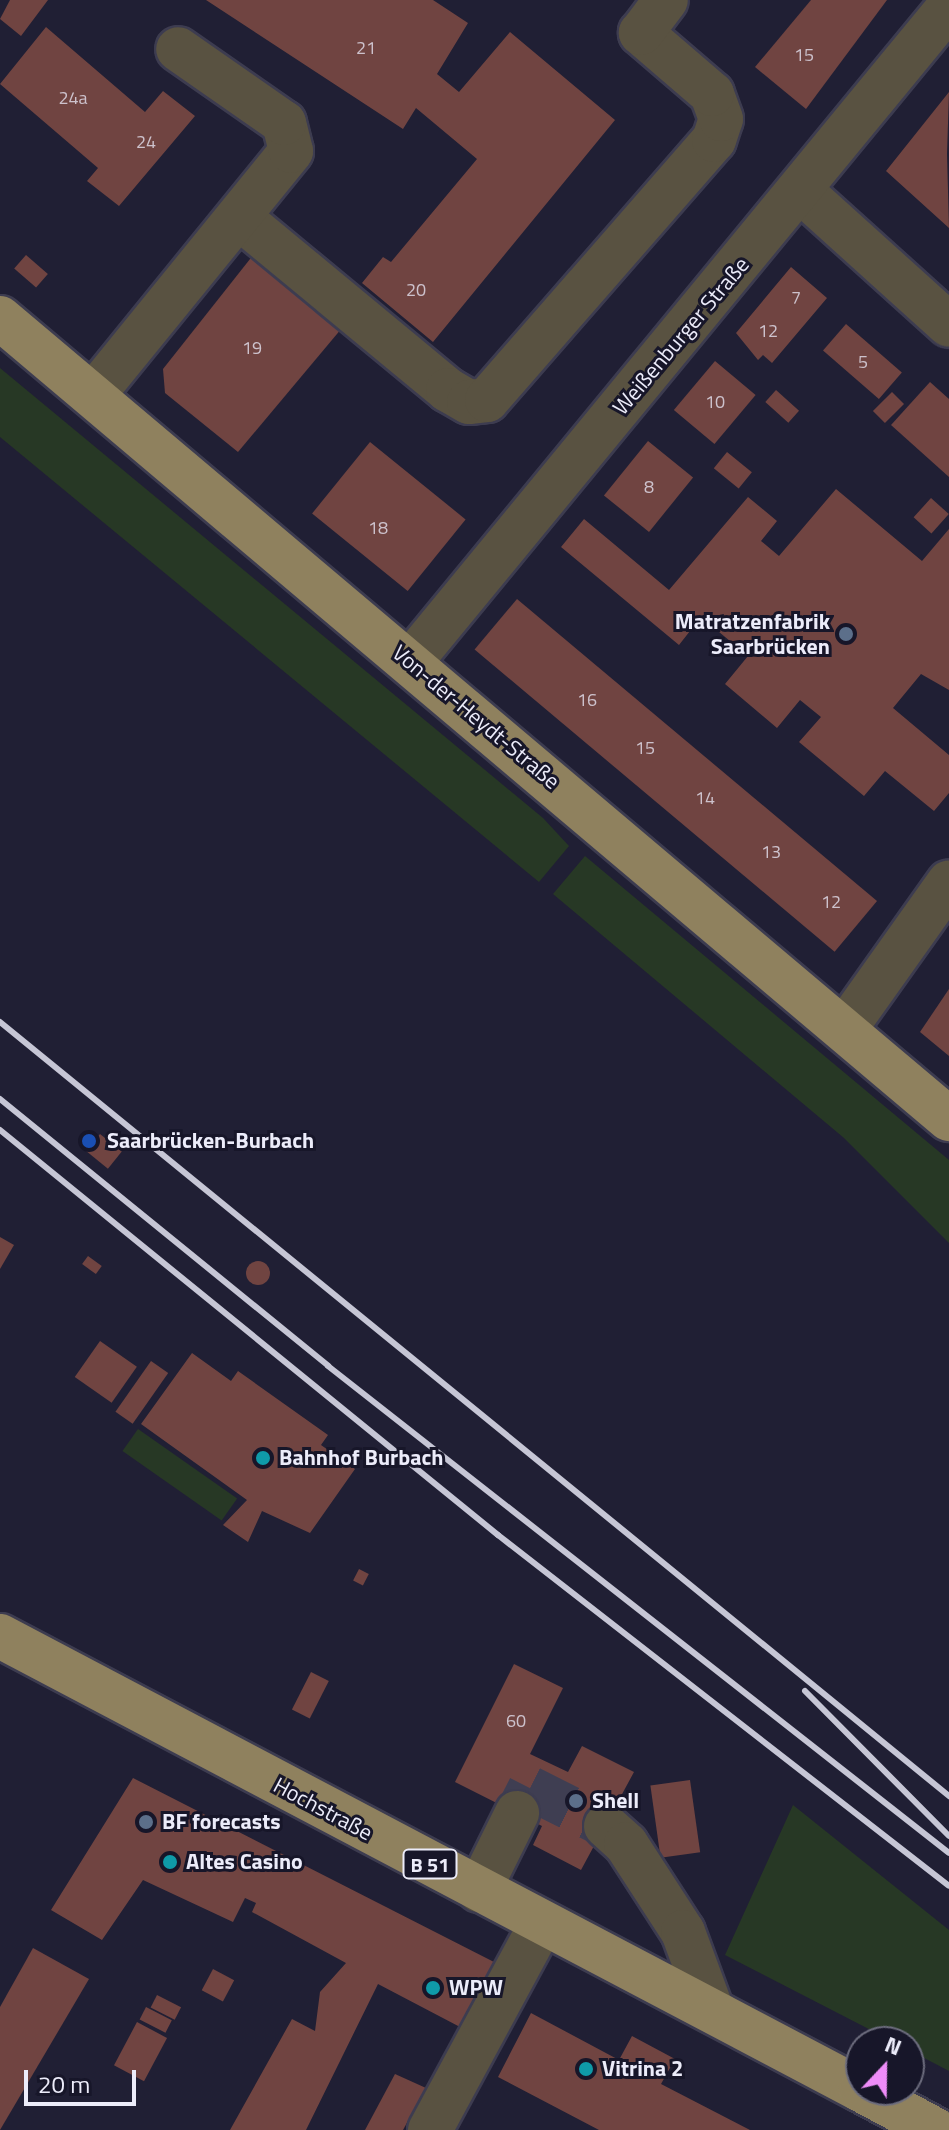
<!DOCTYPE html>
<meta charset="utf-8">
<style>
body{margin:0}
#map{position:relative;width:949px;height:2130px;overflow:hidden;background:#201f34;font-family:"Titillium Web",sans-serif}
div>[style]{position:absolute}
.green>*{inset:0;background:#273825;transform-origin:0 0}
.building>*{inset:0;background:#704441;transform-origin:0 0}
.round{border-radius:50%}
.minor-tunnel>*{height:44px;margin-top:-22px;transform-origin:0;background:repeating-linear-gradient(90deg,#3f3e52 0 44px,transparent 0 66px)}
.roads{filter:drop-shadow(2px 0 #3d3c50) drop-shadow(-2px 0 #3d3c50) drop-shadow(0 2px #3d3c50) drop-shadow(0 -2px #3d3c50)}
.minor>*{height:44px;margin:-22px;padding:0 22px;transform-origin:22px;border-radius:22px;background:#595241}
.major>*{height:44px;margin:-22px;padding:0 22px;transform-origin:22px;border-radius:22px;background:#8f815e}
.rail>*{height:6px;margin:-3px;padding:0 3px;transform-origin:3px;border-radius:3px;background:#c6c6d5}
.dots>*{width:22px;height:22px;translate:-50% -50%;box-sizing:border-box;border:4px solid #171629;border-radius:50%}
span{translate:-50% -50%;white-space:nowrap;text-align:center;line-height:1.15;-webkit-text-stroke:6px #171629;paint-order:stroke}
.number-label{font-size:18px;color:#cdc2cc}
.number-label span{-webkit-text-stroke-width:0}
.shield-label span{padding:2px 6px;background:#171629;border:2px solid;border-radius:6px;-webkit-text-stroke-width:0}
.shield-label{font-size:20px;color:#ececfa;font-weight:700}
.street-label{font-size:22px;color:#ececfa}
.poi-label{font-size:22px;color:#ececfa;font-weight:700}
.right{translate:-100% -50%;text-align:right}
.left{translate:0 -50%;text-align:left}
.north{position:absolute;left:845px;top:2026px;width:80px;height:80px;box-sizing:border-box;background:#171629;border:2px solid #6c6c7d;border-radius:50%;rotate:22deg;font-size:22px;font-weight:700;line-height:32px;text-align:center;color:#ececfa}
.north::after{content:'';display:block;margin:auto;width:28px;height:36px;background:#ee8cf8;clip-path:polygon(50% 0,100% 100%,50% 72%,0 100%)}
.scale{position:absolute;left:24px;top:2070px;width:112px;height:36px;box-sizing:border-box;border:4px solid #ececfa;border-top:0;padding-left:10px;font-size:24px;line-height:28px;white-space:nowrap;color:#ececfa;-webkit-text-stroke:6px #171629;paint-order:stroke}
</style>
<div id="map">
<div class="green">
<i style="clip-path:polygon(0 368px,543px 818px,569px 846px,539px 882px,0 437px)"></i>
<i style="clip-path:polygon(585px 856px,949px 1160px,949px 1243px,844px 1138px,553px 894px)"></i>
<i style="left:138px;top:1429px;width:121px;height:27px;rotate:35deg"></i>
<i style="clip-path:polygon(793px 1805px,949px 1930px,949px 2071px,909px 2050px,909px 2042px,894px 2042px,725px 1955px)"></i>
</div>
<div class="building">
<i style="clip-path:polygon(10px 0,48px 0,21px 36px,0 19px)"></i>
<i style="clip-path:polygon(206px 0,433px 0,468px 23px,437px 74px,459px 92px,510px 32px,615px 120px,433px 342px,362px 283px,383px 257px,391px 262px,477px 159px,416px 108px,403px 129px)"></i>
<i style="clip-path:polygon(811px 0,887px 0,806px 109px,755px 67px)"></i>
<i style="clip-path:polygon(46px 27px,145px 112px,163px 91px,195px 116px,119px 206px,87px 181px,98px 168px,0 84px)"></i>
<i style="clip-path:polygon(949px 92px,947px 154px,949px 228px,886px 171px)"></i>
<i style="clip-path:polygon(254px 254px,342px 328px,238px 452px,165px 393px,163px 369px)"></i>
<i style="left:26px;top:255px;width:29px;height:18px;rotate:41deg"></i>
<i style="clip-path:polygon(791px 267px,827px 298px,772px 363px,763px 355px,758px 360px,736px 333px)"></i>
<i style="left:846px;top:324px;width:74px;height:35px;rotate:41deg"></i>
<i style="left:715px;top:361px;width:53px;height:64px;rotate:40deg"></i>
<i style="clip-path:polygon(930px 382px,949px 399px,949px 477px,891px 425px)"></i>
<i style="left:776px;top:390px;width:31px;height:16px;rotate:42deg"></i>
<i style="left:892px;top:392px;width:17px;height:27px;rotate:45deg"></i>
<i style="left:648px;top:441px;width:58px;height:70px;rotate:39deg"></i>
<i style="left:370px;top:442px;width:123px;height:92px;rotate:39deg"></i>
<i style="left:727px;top:452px;width:32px;height:21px;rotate:39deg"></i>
<i style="clip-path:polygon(836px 489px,922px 561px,949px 529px,949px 690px,921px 674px,893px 708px,949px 755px,949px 793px,934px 811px,885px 771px,864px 796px,799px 742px,821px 717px,800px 700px,777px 728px,725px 684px,748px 656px,701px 617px,679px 645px,561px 547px,584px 519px,669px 590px,748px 497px,777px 521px,761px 541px,779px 556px)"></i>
<i style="left:931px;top:498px;width:24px;height:26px;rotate:42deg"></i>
<i style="left:517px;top:599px;width:470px;height:66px;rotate:40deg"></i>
<i style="clip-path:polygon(949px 989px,949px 1056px,920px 1032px)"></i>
<i style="left:100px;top:1134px;width:28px;height:22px;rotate:39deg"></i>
<i style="clip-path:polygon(0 1237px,14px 1245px,0 1269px)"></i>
<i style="left:88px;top:1256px;width:17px;height:10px;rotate:36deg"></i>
<i class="round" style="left:246px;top:1261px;width:24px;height:24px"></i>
<i style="left:100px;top:1341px;width:45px;height:44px;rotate:35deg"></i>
<i style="clip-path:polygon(192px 1353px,231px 1381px,238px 1371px,328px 1435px,321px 1445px,355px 1469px,310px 1533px,262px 1511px,248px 1542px,223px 1525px,247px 1500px,141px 1424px)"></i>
<i style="left:151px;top:1361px;width:21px;height:62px;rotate:35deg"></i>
<i style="left:359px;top:1569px;width:11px;height:13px;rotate:27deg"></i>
<i style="clip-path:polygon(514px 1664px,563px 1688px,530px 1754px,568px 1772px,582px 1746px,634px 1772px,581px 1870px,533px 1845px,542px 1826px,455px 1782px)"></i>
<i style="left:311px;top:1672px;width:20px;height:42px;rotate:27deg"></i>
<i style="clip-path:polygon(133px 1778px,494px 1962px,460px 2027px,378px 1984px,306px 2130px,230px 2130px,292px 2019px,315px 2031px,320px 1992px,346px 1963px,252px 1912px,256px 1903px,245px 1898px,233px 1922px,143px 1880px,102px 1940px,51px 1910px)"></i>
<i style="left:690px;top:1780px;width:73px;height:40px;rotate:82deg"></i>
<i style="clip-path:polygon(33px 1948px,89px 1979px,0 2130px,0 2007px)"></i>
<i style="left:213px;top:1969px;width:24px;height:24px;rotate:28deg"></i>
<i style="left:157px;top:1995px;width:27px;height:14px;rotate:27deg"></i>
<i style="left:146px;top:2007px;width:29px;height:14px;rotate:27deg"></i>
<i style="clip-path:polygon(531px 2013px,619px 2060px,632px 2036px,675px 2059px,661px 2084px,750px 2130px,599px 2130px,498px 2077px)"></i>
<i style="left:137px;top:2022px;width:34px;height:49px;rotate:28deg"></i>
<i style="clip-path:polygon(395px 2074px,426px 2088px,403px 2130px,365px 2130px)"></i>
</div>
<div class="minor-tunnel">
<i style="left:517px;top:1813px;width:28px;rotate:-63deg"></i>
<i style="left:530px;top:1788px;width:85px;rotate:26.6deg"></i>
</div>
<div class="roads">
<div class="minor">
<i style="left:802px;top:192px;width:198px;rotate:42.1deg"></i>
<i style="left:240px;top:218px;width:270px;rotate:39.6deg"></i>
<i style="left:448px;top:390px;width:24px;rotate:30deg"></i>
<i style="left:469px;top:402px;width:18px;rotate:-6deg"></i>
<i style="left:487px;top:400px;width:345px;rotate:-48.9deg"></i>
<i style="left:714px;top:140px;width:22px;rotate:-72deg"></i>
<i style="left:721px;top:119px;width:27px;rotate:-110deg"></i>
<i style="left:712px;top:94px;width:94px;rotate:-139.3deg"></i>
<i style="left:641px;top:33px;width:41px;rotate:-52.9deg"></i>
<i style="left:93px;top:395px;width:314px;rotate:-50.9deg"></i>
<i style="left:291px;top:151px;width:29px;rotate:-104deg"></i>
<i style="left:284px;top:123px;width:129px;rotate:-145.1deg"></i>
<i style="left:411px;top:661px;width:847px;rotate:-50.56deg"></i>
<i style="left:844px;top:1030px;width:181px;rotate:-54.6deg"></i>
<i style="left:606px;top:1826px;width:27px;rotate:42deg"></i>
<i style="left:626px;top:1844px;width:105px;rotate:57.1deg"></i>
<i style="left:683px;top:1932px;width:84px;rotate:69.8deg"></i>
<i style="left:479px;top:1890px;width:86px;rotate:-63.7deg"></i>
<i style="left:430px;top:2130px;width:235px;rotate:-61.6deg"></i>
</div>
<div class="major">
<i style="left:0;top:318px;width:1242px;rotate:40.17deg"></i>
<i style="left:0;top:1636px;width:973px;rotate:27.8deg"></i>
<i style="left:861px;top:2090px;width:85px;rotate:28.1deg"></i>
</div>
</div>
<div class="rail">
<i style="left:0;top:1022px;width:1225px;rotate:39.2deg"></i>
<i style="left:0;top:1099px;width:423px;rotate:39.1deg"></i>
<i style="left:328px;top:1366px;width:789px;rotate:38.1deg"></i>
<i style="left:0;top:1130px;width:642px;rotate:39.12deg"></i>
<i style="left:498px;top:1535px;width:571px;rotate:37.89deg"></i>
<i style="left:805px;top:1691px;width:204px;rotate:45.2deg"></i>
</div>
<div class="dots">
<i style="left:846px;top:634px;background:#5c6f8a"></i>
<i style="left:89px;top:1141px;background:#1a4fb4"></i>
<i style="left:263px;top:1458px;background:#0f9aa8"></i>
<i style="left:576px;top:1801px;background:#5c6f8a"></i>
<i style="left:146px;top:1822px;background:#5c6f8a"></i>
<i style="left:170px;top:1862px;background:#0f9aa8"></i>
<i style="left:433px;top:1988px;background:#0f9aa8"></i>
<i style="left:586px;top:2069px;background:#0f9aa8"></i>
</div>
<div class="number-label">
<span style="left:366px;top:48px">21</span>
<span style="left:804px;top:55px">15</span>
<span style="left:73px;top:98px">24a</span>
<span style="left:146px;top:142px">24</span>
<span style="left:416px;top:290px">20</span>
<span style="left:796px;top:298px">7</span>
<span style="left:768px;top:331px">12</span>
<span style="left:252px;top:348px">19</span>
<span style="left:863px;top:362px">5</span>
<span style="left:715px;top:402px">10</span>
<span style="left:649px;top:487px">8</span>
<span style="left:378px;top:528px">18</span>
<span style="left:587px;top:700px">16</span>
<span style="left:645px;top:748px">15</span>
<span style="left:705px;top:798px">14</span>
<span style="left:771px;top:852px">13</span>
<span style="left:831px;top:902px">12</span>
<span style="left:516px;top:1721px">60</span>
</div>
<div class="shield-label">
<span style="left:430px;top:1864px">B 51</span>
</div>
<div class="street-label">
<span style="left:681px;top:336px;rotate:-50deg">Weißenburger Straße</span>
<span style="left:476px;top:717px;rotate:40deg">Von-der-Heydt-Straße</span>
<span style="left:323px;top:1809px;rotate:28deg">Hochstraße</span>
</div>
<div class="poi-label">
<span class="right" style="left:830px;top:634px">Matratzenfabrik<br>Saarbrücken</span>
<span class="left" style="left:107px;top:1141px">Saarbrücken-Burbach</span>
<span class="left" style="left:279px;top:1458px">Bahnhof Burbach</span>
<span class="left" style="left:592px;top:1801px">Shell</span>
<span class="left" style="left:162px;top:1822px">BF forecasts</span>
<span class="left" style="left:186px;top:1862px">Altes Casino</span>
<span class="left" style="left:449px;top:1988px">WPW</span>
<span class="left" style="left:602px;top:2069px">Vitrina 2</span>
</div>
<div class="north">N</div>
<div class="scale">20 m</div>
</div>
